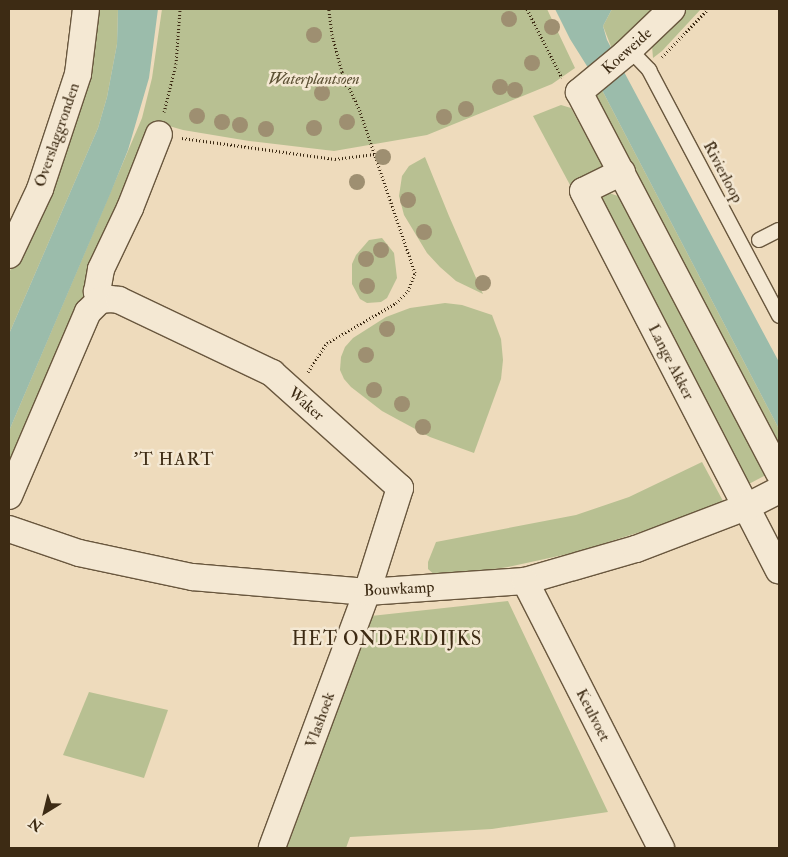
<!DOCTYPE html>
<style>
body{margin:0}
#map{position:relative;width:788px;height:857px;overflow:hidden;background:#eedbbc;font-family:"IM FELL Double Pica",serif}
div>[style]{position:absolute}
.green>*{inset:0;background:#b8c092}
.water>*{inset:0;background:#9bbcab}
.path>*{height:3px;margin-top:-1.5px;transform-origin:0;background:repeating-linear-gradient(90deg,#3d2b14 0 1px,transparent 0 3.5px)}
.roads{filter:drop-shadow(1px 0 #69573e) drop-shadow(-1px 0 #69573e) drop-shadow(0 1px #69573e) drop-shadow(0 -1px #69573e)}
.service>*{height:14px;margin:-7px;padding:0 7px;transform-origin:7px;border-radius:7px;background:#f4e8d3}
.minor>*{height:26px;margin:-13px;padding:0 13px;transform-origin:13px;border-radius:13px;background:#f4e8d3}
.trees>*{width:16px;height:16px;margin:-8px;border-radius:50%;background:#9e8f71}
span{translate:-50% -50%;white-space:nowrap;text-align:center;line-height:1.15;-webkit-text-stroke:5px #f4e8d3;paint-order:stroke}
.street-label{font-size:16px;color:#3d2b14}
.park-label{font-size:16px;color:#5c5034;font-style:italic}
.neighbourhood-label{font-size:18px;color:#3d2b14;letter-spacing:1px}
.quarter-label{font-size:19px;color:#3d2b14;letter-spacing:1px}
.frame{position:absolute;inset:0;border:10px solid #3d2b14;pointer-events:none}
.north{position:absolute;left:20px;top:787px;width:50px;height:50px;-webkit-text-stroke:4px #f4e8d3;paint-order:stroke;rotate:216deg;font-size:14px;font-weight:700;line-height:20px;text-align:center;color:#3d2b14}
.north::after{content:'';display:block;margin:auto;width:18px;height:22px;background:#3d2b14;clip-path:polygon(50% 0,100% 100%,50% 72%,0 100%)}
</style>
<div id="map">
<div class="green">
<i style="clip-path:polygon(94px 9px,118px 9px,117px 44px,107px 97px,98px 128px,9px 334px,9px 273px,52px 179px)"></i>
<i style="clip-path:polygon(162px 9px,547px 9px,575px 68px,552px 84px,427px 135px,334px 151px,249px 141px,183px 130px,155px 122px,92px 289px,9px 473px,9px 431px,142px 118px,152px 78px)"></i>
<i style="clip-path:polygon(612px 9px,655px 9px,612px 49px,603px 26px)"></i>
<i style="clip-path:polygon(684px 9px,701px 9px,662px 51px,653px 58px,652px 46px)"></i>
<i style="clip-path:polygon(602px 90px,779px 429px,779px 463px,595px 96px)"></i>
<i style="clip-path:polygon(561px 105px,571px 108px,603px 167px,603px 172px,577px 198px,533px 116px)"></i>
<i style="clip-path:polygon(425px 157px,449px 216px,483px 294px,456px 281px,440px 267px,427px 253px,404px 215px,399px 196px,402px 176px,409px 166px)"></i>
<i style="clip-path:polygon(609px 193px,618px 196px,766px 475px,745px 486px,599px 198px)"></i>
<i style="clip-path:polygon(382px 238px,394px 253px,397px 278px,387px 298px,381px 302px,367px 303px,360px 299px,352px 284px,352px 264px,356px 255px,369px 240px)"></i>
<i style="clip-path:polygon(445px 303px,462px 305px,492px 315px,501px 339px,503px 360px,501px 379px,474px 453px,430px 437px,382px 411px,351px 387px,344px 379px,340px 370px,341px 357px,345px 347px,353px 338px,386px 317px,410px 308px)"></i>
<i style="clip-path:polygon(702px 462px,723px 501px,684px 518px,577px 552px,508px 567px,437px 577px,428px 569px,428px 562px,436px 542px,576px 515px,629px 497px)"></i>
<i style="clip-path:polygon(508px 601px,608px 812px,492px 829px,350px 837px,346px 848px,287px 848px,371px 616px)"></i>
<i style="clip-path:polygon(89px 692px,168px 710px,144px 778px,63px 755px)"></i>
</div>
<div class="water">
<i style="clip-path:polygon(118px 9px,158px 9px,149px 78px,128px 150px,111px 192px,9px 431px,9px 334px,98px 128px,107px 97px,117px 44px)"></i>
<i style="clip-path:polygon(555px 9px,612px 9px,603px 26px,607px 40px,779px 362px,779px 429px,602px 90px,570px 39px)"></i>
</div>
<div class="path">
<i style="left:527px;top:9px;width:77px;rotate:63.1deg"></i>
<i style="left:662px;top:57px;width:66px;rotate:-46.2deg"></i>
<i style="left:284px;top:76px;width:45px;rotate:2.5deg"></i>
<i style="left:329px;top:78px;width:20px;rotate:24deg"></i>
<i style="left:164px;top:112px;width:49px;rotate:-76deg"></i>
<i style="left:176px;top:64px;width:55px;rotate:-85.8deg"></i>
<i style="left:182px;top:138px;width:154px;rotate:7.8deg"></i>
<i style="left:335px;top:159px;width:40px;rotate:-7.1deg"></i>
<i style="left:308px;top:372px;width:35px;rotate:-57deg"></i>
<i style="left:327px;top:343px;width:80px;rotate:-30.1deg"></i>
<i style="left:396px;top:303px;width:17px;rotate:-45deg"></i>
<i style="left:408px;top:291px;width:19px;rotate:-69deg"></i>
<i style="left:415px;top:273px;width:171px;rotate:-108.8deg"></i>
<i style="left:360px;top:111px;width:43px;rotate:-114.8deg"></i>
<i style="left:342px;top:72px;width:38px;rotate:-105deg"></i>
<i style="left:332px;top:35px;width:26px;rotate:-97deg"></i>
</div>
<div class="roads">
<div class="service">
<i style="left:630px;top:50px;width:28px;rotate:46deg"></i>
<i style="left:649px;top:70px;width:278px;rotate:62.1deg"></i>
<i style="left:759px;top:240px;width:22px;rotate:-27deg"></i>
</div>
<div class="minor">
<i style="left:672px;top:9px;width:65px;rotate:136.2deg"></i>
<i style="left:625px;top:54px;width:60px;rotate:140.4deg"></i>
<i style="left:579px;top:92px;width:430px;rotate:62.3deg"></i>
<i style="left:622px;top:172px;width:43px;rotate:154deg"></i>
<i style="left:583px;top:191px;width:427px;rotate:62.7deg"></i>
<i style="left:9px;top:255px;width:73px;rotate:-64.8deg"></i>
<i style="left:40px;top:189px;width:121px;rotate:-71.7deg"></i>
<i style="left:78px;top:74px;width:65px;rotate:-83deg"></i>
<i style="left:100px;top:300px;width:9px;rotate:-111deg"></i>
<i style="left:97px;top:292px;width:23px;rotate:-80deg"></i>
<i style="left:101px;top:269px;width:68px;rotate:-64.6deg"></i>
<i style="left:130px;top:208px;width:79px;rotate:-68.6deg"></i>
<i style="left:9px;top:496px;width:200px;rotate:-66.8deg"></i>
<i style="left:88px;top:312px;width:17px;rotate:-45deg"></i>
<i style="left:100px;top:300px;width:10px;rotate:-6deg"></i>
<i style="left:110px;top:299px;width:9px;rotate:6deg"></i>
<i style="left:119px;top:300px;width:170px;rotate:25.5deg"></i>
<i style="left:272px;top:373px;width:172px;rotate:41.9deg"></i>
<i style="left:400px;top:488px;width:109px;rotate:107.6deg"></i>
<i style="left:367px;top:592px;width:273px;rotate:110.4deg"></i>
<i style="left:9px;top:529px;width:74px;rotate:18.9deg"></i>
<i style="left:79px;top:553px;width:116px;rotate:12deg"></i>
<i style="left:192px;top:577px;width:176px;rotate:4.9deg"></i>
<i style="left:367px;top:592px;width:158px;rotate:-4deg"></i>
<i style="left:525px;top:581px;width:116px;rotate:-16.1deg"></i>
<i style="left:636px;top:549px;width:118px;rotate:-20.9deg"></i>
<i style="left:746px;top:507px;width:37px;rotate:-27deg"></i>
<i style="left:525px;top:581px;width:300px;rotate:63deg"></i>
</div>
</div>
<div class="trees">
<i style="left:509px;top:19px"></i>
<i style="left:552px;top:27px"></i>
<i style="left:314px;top:35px"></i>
<i style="left:532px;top:63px"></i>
<i style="left:500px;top:87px"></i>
<i style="left:515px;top:90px"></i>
<i style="left:322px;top:93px"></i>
<i style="left:466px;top:109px"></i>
<i style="left:197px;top:116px"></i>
<i style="left:444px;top:117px"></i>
<i style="left:222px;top:122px"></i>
<i style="left:347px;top:122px"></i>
<i style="left:240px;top:125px"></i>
<i style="left:314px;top:128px"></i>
<i style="left:266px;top:129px"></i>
<i style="left:383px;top:157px"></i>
<i style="left:357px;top:182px"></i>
<i style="left:408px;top:200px"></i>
<i style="left:424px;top:232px"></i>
<i style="left:381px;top:250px"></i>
<i style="left:366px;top:259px"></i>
<i style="left:483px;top:283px"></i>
<i style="left:367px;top:286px"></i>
<i style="left:387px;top:329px"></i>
<i style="left:366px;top:355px"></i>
<i style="left:374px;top:390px"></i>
<i style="left:402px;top:404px"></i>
<i style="left:423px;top:427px"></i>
</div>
<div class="street-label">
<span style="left:627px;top:51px;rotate:-42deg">Koeweide</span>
<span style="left:57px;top:135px;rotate:-71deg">Overslaggronden</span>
<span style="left:723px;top:172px;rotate:62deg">Rivierloop</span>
<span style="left:671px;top:362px;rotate:63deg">Lange Akker</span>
<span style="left:306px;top:404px;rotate:41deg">Waker</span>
<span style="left:399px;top:589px;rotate:-3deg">Bouwkamp</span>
<span style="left:593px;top:715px;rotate:63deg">Keulvoet</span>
<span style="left:320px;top:720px;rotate:-70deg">Vlashoek</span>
</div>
<div class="park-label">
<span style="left:314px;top:79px">Waterplantsoen</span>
</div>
<div class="neighbourhood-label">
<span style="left:174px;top:460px">'T HART</span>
</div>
<div class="quarter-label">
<span style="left:387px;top:640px">HET ONDERDIJKS</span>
</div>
<div class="frame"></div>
<div class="north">N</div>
</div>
